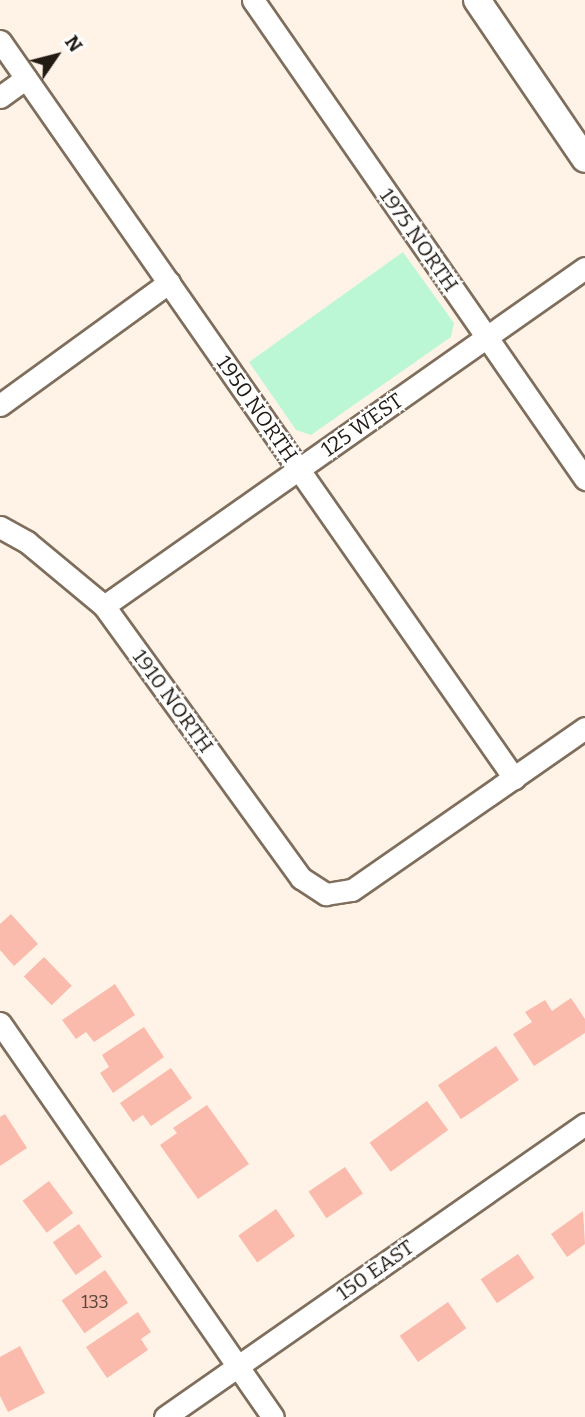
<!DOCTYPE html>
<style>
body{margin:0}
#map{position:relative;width:585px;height:1417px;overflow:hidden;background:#fff3e7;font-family:Bitter,serif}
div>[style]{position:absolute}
.green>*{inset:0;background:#bbf7d4}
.building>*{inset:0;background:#fabbac;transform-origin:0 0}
.roads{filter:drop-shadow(2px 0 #7f6e5c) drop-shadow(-2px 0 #7f6e5c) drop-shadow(0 2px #7f6e5c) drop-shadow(0 -2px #7f6e5c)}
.minor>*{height:21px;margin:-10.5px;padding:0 10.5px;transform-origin:10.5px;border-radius:10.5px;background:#fff}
.tertiary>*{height:26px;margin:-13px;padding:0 13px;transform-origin:13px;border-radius:13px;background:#fff}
span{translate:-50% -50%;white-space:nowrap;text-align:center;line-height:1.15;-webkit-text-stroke:5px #fff;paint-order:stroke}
.number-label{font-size:18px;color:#58433a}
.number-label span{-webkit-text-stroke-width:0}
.street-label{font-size:21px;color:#221b14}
.north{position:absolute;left:21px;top:21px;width:70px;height:70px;-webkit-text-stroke:5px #fff;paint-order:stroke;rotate:55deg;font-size:19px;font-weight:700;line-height:28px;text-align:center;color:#221b14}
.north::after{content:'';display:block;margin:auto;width:24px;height:32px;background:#221b14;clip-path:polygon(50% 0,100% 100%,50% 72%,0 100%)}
</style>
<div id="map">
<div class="green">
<i style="clip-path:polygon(403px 252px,454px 323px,451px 337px,311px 435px,296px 430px,249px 362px)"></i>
</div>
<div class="building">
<i style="clip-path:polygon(11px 914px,38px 944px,14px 966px,0 950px,0 924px)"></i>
<i style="left:44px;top:957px;width:40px;height:28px;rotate:46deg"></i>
<i style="clip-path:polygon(115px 984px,135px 1015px,94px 1042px,86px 1032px,76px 1039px,62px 1020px)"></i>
<i style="clip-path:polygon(571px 998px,585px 1019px,585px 1033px,534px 1066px,513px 1034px,532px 1022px,525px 1012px,545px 1000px,552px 1011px)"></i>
<i style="clip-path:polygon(144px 1027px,164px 1057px,113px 1093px,100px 1073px,109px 1067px,102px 1055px)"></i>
<i style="left:496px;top:1046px;width:41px;height:70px;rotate:56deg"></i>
<i style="clip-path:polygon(171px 1068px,192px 1098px,151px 1126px,143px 1115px,133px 1122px,120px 1103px)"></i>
<i style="left:427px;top:1101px;width:36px;height:71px;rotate:54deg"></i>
<i style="clip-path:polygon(207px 1105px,249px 1164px,198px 1199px,160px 1145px,177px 1133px,173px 1128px)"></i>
<i style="clip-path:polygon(5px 1114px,27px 1148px,0 1166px,0 1117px)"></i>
<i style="left:345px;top:1167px;width:32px;height:44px;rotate:56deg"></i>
<i style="left:49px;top:1181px;width:40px;height:33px;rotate:53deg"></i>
<i style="left:276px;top:1209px;width:33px;height:46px;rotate:55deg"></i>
<i style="clip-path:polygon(583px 1211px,585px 1244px,567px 1257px,551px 1234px)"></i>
<i style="left:79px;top:1224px;width:40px;height:32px;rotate:55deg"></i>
<i style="left:518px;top:1254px;width:29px;height:45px;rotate:56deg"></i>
<i style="left:105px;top:1270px;width:40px;height:53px;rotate:55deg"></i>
<i style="left:448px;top:1302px;width:32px;height:59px;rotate:55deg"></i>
<i style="clip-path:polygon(138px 1312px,151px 1332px,141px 1339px,148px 1350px,107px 1378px,86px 1347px)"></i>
<i style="clip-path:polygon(20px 1346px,45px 1393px,8px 1412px,0 1396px,0 1357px)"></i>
</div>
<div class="roads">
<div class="minor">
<i style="left:253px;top:0;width:583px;rotate:55.27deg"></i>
<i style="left:0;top:41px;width:899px;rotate:55.11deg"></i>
<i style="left:0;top:97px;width:32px;rotate:-36deg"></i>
<i style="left:0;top:405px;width:209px;rotate:-36deg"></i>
<i style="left:0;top:527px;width:31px;rotate:29deg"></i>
<i style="left:27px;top:542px;width:100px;rotate:39.7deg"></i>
<i style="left:104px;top:606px;width:336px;rotate:54.1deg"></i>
<i style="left:301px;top:878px;width:30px;rotate:33deg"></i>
<i style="left:326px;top:894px;width:26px;rotate:-9deg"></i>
<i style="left:352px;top:890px;width:284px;rotate:-34.8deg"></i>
<i style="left:104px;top:606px;width:588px;rotate:-35.1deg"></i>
<i style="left:0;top:1023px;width:479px;rotate:55.3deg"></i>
<i style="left:165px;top:1417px;width:512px;rotate:-34.9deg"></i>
</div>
<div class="tertiary">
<i style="left:477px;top:0;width:192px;rotate:55.8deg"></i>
</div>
</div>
<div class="number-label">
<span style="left:95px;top:1302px">133</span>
</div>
<div class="street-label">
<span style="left:419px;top:240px;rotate:55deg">1975 NORTH</span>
<span style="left:257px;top:409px;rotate:55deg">1950 NORTH</span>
<span style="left:362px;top:425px;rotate:-35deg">125 WEST</span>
<span style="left:173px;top:701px;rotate:54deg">1910 NORTH</span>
<span style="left:375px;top:1270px;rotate:-35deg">150 EAST</span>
</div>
<div class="north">N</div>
</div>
